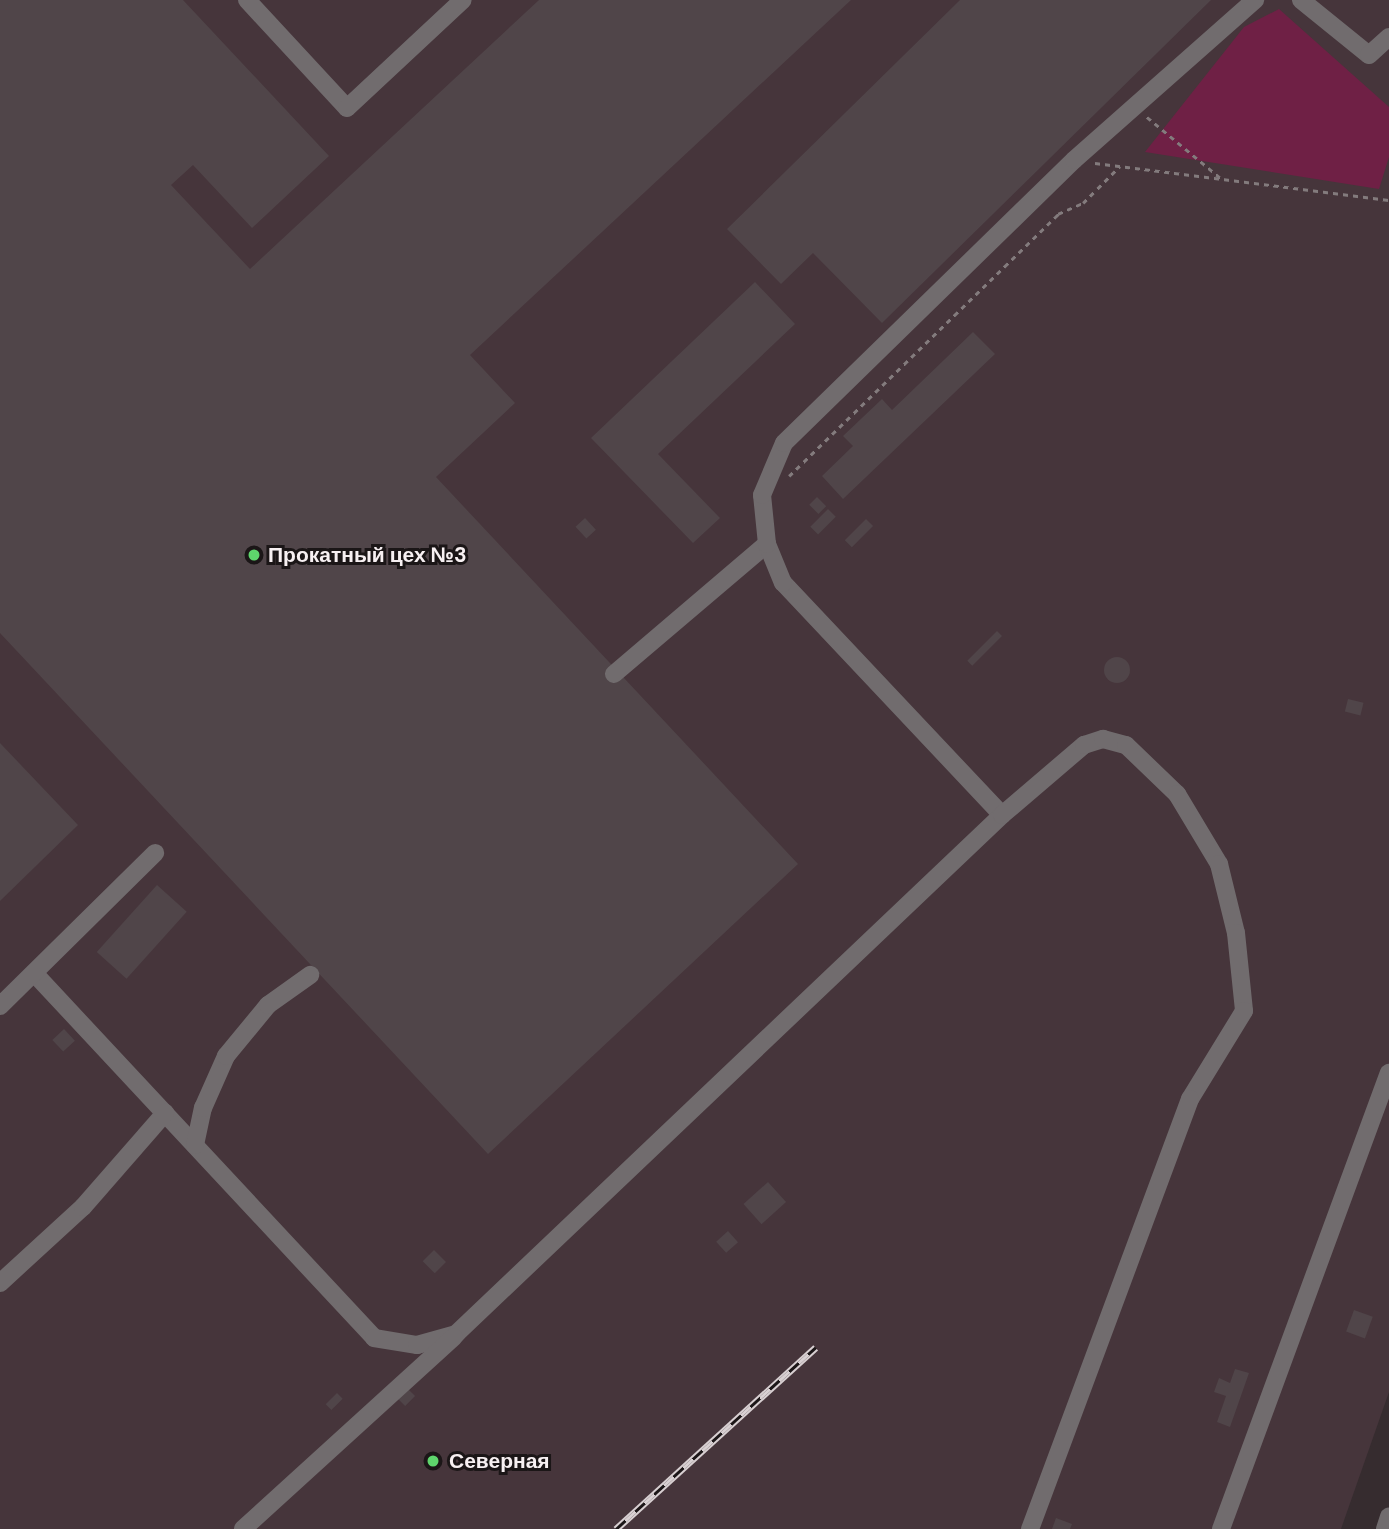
<!DOCTYPE html>
<meta charset="utf-8">
<style>
body{margin:0}
#map{position:relative;width:1389px;height:1529px;overflow:hidden;background:#362c2f;font-family:"DM Sans",sans-serif}
div>[style]{position:absolute}
.built>*{inset:0;background:#46353b}
.green>*{inset:0;background:#6f2045}
.building>*{inset:0;background:#504549;transform-origin:0 0}
.round{border-radius:50%}
.path>*{height:2.5px;margin-top:-1.25px;transform-origin:0;background:repeating-linear-gradient(90deg,#837b7d 0 5px,transparent 0 10px)}
.minor>*{height:18px;margin:-9px;padding:0 9px;transform-origin:9px;border-radius:9px;background:#716c6e}
.rail>*{height:7px;margin-top:-3.5px;transform-origin:0;background:repeating-linear-gradient(90deg,#1b1617 0 13px,#d8d0d2 0 26px);box-sizing:border-box;border-block:2px solid #d8d0d2}
.dots>*{width:19px;height:19px;translate:-50% -50%;box-sizing:border-box;border:4px solid #1b1617;border-radius:50%}
span{translate:-50% -50%;white-space:nowrap;text-align:center;line-height:1.15;-webkit-text-stroke:6px #1b1617;paint-order:stroke}
.poi-label{font-size:21px;color:#f7f0f2;font-weight:700}
.left{translate:0 -50%;text-align:left}
</style>
<div id="map">
<div class="built">
<i style="clip-path:polygon(0 0,1389px 0,1389px 1392px,1341px 1529px,0 1529px)"></i>
</div>
<div class="green">
<i style="clip-path:polygon(1279px 9px,1389px 107px,1389px 157px,1379px 189px,1145px 152px,1244px 27px)"></i>
</div>
<div class="building">
<i style="clip-path:polygon(0 0,183px 0,329px 156px,252px 228px,193px 165px,171px 185px,250px 269px,539px 0,851px 0,470px 355px,515px 403px,436px 477px,798px 864px,488px 1154px,0 633px)"></i>
<i style="clip-path:polygon(960px 0,1211px 0,882px 323px,813px 253px,781px 284px,727px 229px)"></i>
<i style="clip-path:polygon(755px 282px,795px 324px,658px 454px,720px 518px,693px 543px,591px 438px)"></i>
<i style="clip-path:polygon(973px 332px,995px 354px,843px 499px,822px 476px,853px 446px,843px 436px,882px 399px,892px 410px)"></i>
<i style="left:817px;top:497px;width:13px;height:11px;rotate:45deg"></i>
<i style="left:828px;top:509px;width:11px;height:25px;rotate:45deg"></i>
<i style="left:585px;top:518px;width:16px;height:13px;rotate:47deg"></i>
<i style="left:866px;top:519px;width:10px;height:30px;rotate:45deg"></i>
<i style="left:997px;top:631px;width:7px;height:42px;rotate:45deg"></i>
<i class="round" style="left:1104px;top:657px;width:26px;height:26px"></i>
<i style="left:1348px;top:699px;width:16px;height:13px;rotate:14deg"></i>
<i style="clip-path:polygon(0 743px,78px 825px,0 901px)"></i>
<i style="left:157px;top:885px;width:40px;height:90px;rotate:42deg"></i>
<i style="left:64px;top:1029px;width:16px;height:16px;rotate:47deg"></i>
<i style="left:768px;top:1182px;width:27px;height:33px;rotate:48deg"></i>
<i style="left:728px;top:1231px;width:15px;height:16px;rotate:48deg"></i>
<i style="left:434px;top:1250px;width:17px;height:16px;rotate:45deg"></i>
<i style="left:1354px;top:1310px;width:20px;height:23px;rotate:20deg"></i>
<i style="clip-path:polygon(1235px 1369px,1249px 1373px,1230px 1427px,1217px 1422px,1226px 1396px,1214px 1392px,1219px 1378px,1230px 1383px)"></i>
<i style="left:408px;top:1389px;width:10px;height:14px;rotate:45deg"></i>
<i style="left:337px;top:1393px;width:8px;height:16px;rotate:45deg"></i>
<i style="clip-path:polygon(1056px 1518px,1072px 1524px,1070px 1529px,1052px 1529px)"></i>
</div>
<div class="path">
<i style="left:1147px;top:117px;width:99px;rotate:39.7deg"></i>
<i style="left:1095px;top:163px;width:296px;rotate:7.2deg"></i>
<i style="left:789px;top:476px;width:376px;rotate:-44.2deg"></i>
<i style="left:1058px;top:214px;width:27px;rotate:-24deg"></i>
<i style="left:1083px;top:203px;width:52px;rotate:-45deg"></i>
</div>
<div class="minor">
<i style="left:247px;top:0;width:147px;rotate:47.2deg"></i>
<i style="left:347px;top:108px;width:158px;rotate:-43deg"></i>
<i style="left:1301px;top:0;width:87px;rotate:39deg"></i>
<i style="left:1369px;top:55px;width:27px;rotate:-42deg"></i>
<i style="left:614px;top:674px;width:201px;rotate:-40.4deg"></i>
<i style="left:1002px;top:815px;width:319px;rotate:-133.3deg"></i>
<i style="left:783px;top:583px;width:42px;rotate:-112.3deg"></i>
<i style="left:767px;top:544px;width:49px;rotate:-95.8deg"></i>
<i style="left:762px;top:495px;width:56px;rotate:-67.1deg"></i>
<i style="left:784px;top:443px;width:405px;rotate:-44.3deg"></i>
<i style="left:1074px;top:160px;width:242px;rotate:-41.5deg"></i>
<i style="left:34px;top:973px;width:499px;rotate:47deg"></i>
<i style="left:374px;top:1338px;width:44px;rotate:9.2deg"></i>
<i style="left:417px;top:1345px;width:41px;rotate:-15.8deg"></i>
<i style="left:456px;top:1334px;width:753px;rotate:-43.55deg"></i>
<i style="left:1002px;top:815px;width:108px;rotate:-40.5deg"></i>
<i style="left:1084px;top:745px;width:20px;rotate:-18deg"></i>
<i style="left:1103px;top:739px;width:24px;rotate:15deg"></i>
<i style="left:1126px;top:745px;width:71px;rotate:43.9deg"></i>
<i style="left:1177px;top:794px;width:82px;rotate:59deg"></i>
<i style="left:1219px;top:864px;width:71px;rotate:76.2deg"></i>
<i style="left:1236px;top:933px;width:78px;rotate:84.1deg"></i>
<i style="left:1244px;top:1011px;width:103px;rotate:121.5deg"></i>
<i style="left:1190px;top:1099px;width:459px;rotate:110.4deg"></i>
<i style="left:0;top:1006px;width:218px;rotate:-44.6deg"></i>
<i style="left:195px;top:1145px;width:38px;rotate:-78deg"></i>
<i style="left:203px;top:1108px;width:57px;rotate:-66.1deg"></i>
<i style="left:226px;top:1056px;width:66px;rotate:-50.5deg"></i>
<i style="left:268px;top:1005px;width:52px;rotate:-35.5deg"></i>
<i style="left:0;top:1283px;width:113px;rotate:-42.5deg"></i>
<i style="left:83px;top:1207px;width:125px;rotate:-48.9deg"></i>
<i style="left:243px;top:1529px;width:285px;rotate:-42.3deg"></i>
<i style="left:1221px;top:1529px;width:486px;rotate:-69.8deg"></i>
<i style="left:1385px;top:1529px;width:13px;rotate:-72deg"></i>
</div>
<div class="rail">
<i style="left:616px;top:1529px;width:270px;rotate:-42.3deg"></i>
</div>
<div class="dots">
<i style="left:254px;top:555px;background:#5ed56c"></i>
<i style="left:433px;top:1461px;background:#5ed56c"></i>
</div>
<div class="poi-label">
<span class="left" style="left:268px;top:555px">Прокатный цех №3</span>
<span class="left" style="left:449px;top:1461px">Северная</span>
</div>
</div>
